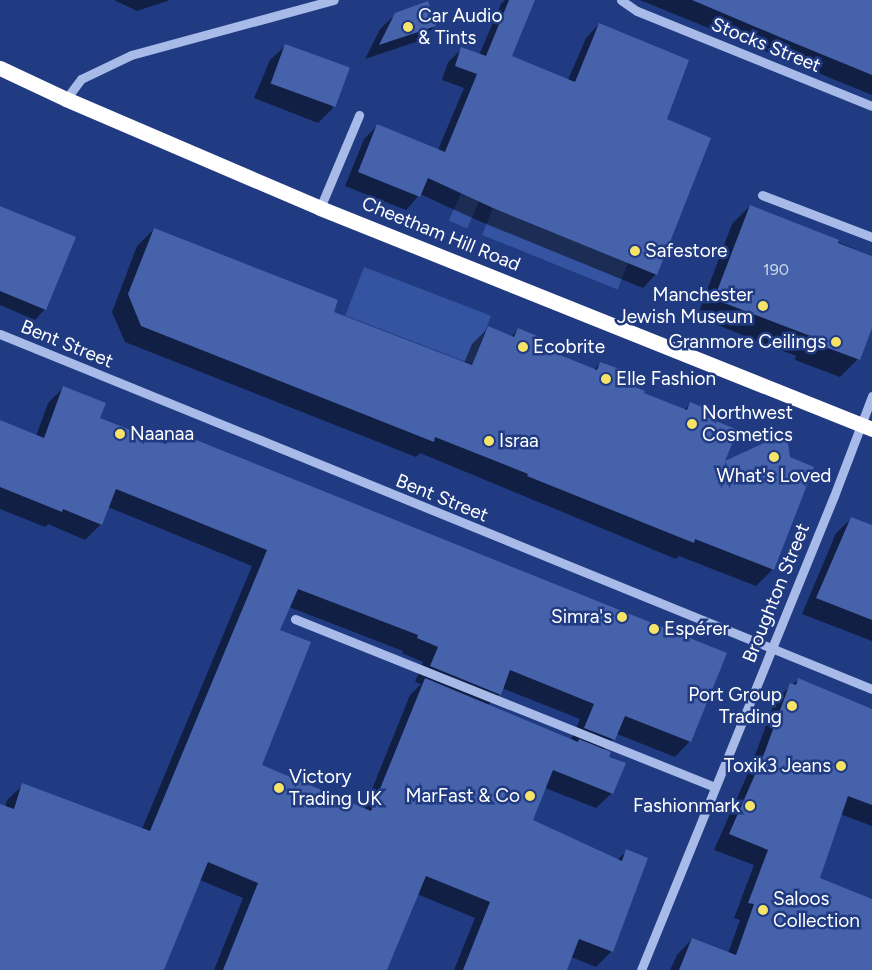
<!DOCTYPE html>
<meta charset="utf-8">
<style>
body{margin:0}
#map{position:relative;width:872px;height:970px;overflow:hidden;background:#203b82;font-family:Figtree,sans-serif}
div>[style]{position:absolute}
.green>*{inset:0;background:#3453a0;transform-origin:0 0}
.shadow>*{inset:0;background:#0007}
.building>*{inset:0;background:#4562aa;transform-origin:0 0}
.minor>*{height:9px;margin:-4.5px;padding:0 4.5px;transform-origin:4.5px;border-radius:4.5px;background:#a7bae8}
.highway>*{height:15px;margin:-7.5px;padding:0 7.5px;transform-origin:7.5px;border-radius:7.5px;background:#fff}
.dots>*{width:14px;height:14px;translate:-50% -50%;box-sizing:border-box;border:2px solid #203b82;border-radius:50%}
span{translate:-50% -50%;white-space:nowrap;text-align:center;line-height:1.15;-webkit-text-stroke:5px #203b82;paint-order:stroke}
.number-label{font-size:16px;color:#d0d8ea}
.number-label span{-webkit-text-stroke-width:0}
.poi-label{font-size:19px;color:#fff}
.left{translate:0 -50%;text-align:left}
.right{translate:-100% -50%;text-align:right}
.street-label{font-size:19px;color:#fff}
</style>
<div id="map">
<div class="green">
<i style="left:461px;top:193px;width:20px;height:30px;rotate:24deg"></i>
<i style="left:493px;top:208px;width:146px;height:29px;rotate:22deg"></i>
<i style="left:364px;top:267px;width:136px;height:52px;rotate:21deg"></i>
</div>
<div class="shadow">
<i style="clip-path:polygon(114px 0,170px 0,137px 11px)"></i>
<i style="clip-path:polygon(505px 0,533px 0,510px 57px,568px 80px,586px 38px,599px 24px,656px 274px,643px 288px,479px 221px,420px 194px,406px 210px,345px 186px,364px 139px,377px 126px,438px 150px,464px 88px,442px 80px,448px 62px,462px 49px,479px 55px,501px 4px)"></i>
<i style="clip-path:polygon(640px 0,872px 0,872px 95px)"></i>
<i style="clip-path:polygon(396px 14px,435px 26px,419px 41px,365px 59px,380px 29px)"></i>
<i style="clip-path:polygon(286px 45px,333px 108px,318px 123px,254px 98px,270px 60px)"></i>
<i style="clip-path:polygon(750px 206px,872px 256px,872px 325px,858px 359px,840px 377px,795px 360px,796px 356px,697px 317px,732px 224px)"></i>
<i style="clip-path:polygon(0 207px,45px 309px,35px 320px,0 305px)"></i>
<i style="clip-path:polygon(154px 229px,332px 312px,464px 363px,472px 344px,488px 328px,511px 337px,518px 330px,532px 345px,594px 370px,600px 363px,615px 380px,643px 394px,684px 410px,690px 404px,705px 418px,723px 464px,773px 569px,756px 586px,679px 556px,676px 559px,420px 453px,416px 457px,125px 342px,112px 312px,137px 246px)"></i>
<i style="clip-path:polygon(evenodd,64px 387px,98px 419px,160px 443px,172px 431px,690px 741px,675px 757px,617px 734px,603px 750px,607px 758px,612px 793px,596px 808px,545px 788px,532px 821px,617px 860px,627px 851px,612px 951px,596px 967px,571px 957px,566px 970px,454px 970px,475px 918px,417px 894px,386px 970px,214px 970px,243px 898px,200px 880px,164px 970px,0 970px,0 805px,5px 807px,7px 800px,23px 785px,142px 829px,252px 566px,108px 507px,101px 524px,85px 540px,48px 524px,45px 527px,0 509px,0 421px,36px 436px,48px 403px,64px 387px,289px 607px,403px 651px,402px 653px,423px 662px,415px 682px,421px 684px,410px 695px,364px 809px,261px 766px,278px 631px,289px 607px,64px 387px,502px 688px,580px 719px,571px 740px,488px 705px,500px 694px,502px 688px)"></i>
<i style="clip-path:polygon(852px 518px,872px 527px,872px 641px,802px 614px,836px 533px)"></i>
<i style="clip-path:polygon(798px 680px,872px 711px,872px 826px,840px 814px,818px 879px,872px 900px,872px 970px,670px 970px,677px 955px,692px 939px,728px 953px,740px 920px,734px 918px,754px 865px,714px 850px,749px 771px,776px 699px)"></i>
</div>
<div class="building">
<i style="clip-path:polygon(509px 0,535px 0,512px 56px,575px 82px,599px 23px,689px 60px,667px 119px,711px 138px,657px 275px,493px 208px,428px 178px,420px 197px,358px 172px,377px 124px,445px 152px,477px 74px,455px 66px,461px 47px,486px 56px)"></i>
<i style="clip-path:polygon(692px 0,872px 0,872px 75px,782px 38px)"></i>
<i style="clip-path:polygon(428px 1px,436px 26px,379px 45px,395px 13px)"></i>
<i style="left:285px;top:44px;width:69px;height:42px;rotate:20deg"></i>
<i style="clip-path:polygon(750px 205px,839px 240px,838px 243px,872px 256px,872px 328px,860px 360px,812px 342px,813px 337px,714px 299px)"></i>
<i style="clip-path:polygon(0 206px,76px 237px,46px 310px,0 291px)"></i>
<i style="clip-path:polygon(154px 228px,338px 300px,334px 312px,472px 365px,488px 326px,514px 337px,518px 328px,537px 336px,533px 344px,597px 370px,600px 362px,620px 369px,616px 379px,645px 391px,644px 393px,687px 410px,690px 402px,709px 410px,706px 417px,738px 430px,725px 461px,775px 438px,788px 443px,790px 457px,814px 467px,774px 570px,695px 539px,694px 543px,527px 476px,528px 474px,435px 437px,434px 442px,141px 326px,128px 294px)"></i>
<i style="clip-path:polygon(63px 386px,106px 403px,100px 418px,166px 444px,171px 430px,727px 653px,691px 742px,625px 716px,615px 740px,584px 728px,594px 704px,510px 670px,501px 695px,430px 666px,438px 647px,417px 638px,418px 635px,298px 589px,280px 630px,311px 642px,262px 765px,371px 811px,425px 678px,578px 742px,579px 739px,611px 752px,609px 757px,626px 763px,613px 794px,553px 770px,533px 820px,622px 861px,626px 849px,648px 858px,613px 952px,579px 939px,567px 970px,463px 970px,490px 902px,426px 876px,387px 970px,223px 970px,258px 883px,208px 862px,164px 970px,0 970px,0 804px,14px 809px,22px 783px,150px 831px,267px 550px,116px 489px,102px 525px,63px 509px,62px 512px,0 487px,0 420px,44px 438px)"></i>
<i style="clip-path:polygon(851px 517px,872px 525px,872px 620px,816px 598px)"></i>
<i style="clip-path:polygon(798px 678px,872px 709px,872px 805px,848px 796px,820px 878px,872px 899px,872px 970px,679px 970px,692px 938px,736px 955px,754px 904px,748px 903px,768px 850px,729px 834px,764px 754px,790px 683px,796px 685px)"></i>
</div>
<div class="minor">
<i style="left:621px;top:0;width:19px;rotate:35deg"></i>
<i style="left:637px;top:11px;width:253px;rotate:22deg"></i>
<i style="left:66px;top:99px;width:25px;rotate:-53deg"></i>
<i style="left:81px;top:79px;width:55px;rotate:-25.6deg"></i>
<i style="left:131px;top:55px;width:210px;rotate:-15.2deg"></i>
<i style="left:762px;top:195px;width:118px;rotate:20.9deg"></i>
<i style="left:320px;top:208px;width:101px;rotate:-67.2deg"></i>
<i style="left:0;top:334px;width:941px;rotate:22.15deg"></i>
<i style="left:295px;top:619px;width:452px;rotate:21.8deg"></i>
<i style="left:641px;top:970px;width:512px;rotate:-67.85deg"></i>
<i style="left:834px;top:496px;width:107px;rotate:-69.2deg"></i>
</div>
<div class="highway">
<i style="left:0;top:68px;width:73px;rotate:25.2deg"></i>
<i style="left:66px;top:99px;width:276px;rotate:23.2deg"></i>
<i style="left:320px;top:208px;width:595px;rotate:21.82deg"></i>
</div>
<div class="dots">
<i style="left:408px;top:27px;background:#f5e468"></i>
<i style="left:635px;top:251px;background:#f5e468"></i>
<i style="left:763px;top:306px;background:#f5e468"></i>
<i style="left:836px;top:342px;background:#f5e468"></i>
<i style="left:523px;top:347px;background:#f5e468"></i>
<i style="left:606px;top:379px;background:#f5e468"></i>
<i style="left:692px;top:424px;background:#f5e468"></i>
<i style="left:120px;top:434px;background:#f5e468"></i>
<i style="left:489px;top:441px;background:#f5e468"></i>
<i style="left:774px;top:457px;background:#f5e468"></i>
<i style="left:622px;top:617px;background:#f5e468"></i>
<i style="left:654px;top:629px;background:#f5e468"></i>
<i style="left:792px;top:706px;background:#f5e468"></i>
<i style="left:841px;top:766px;background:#f5e468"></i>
<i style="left:279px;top:788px;background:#f5e468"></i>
<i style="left:530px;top:796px;background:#f5e468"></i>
<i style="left:750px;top:806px;background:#f5e468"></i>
<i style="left:763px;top:910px;background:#f5e468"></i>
</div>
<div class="number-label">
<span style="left:776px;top:270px">190</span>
</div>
<div class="poi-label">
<span class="left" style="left:418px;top:27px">Car Audio<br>&amp; Tints</span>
<span class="left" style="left:645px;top:251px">Safestore</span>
<span class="right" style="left:753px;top:306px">Manchester<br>Jewish Museum</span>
<span class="right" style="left:826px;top:342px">Granmore Ceilings</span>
<span class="left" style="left:533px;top:347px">Ecobrite</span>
<span class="left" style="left:616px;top:379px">Elle Fashion</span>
<span class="left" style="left:702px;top:424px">Northwest<br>Cosmetics</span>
<span class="left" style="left:130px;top:434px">Naanaa</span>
<span class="left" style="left:499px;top:441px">Israa</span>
<span style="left:774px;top:476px">What's Loved</span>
<span class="right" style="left:612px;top:617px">Simra's</span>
<span class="left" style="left:664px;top:629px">Espérer</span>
<span class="right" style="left:782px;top:706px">Port Group<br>Trading</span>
<span class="right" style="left:831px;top:766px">Toxik3 Jeans</span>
<span class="left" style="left:289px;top:788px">Victory<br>Trading UK</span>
<span class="right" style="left:520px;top:796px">MarFast &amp; Co</span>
<span class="right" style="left:740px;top:806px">Fashionmark</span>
<span class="left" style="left:773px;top:910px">Saloos<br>Collection</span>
</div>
<div class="street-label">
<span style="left:766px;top:45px;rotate:22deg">Stocks Street</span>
<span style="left:441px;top:234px;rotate:22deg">Cheetham Hill Road</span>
<span style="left:67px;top:344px;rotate:22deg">Bent Street</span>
<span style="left:442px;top:498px;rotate:22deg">Bent Street</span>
<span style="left:776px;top:593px;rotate:-68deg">Broughton Street</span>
</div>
</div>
